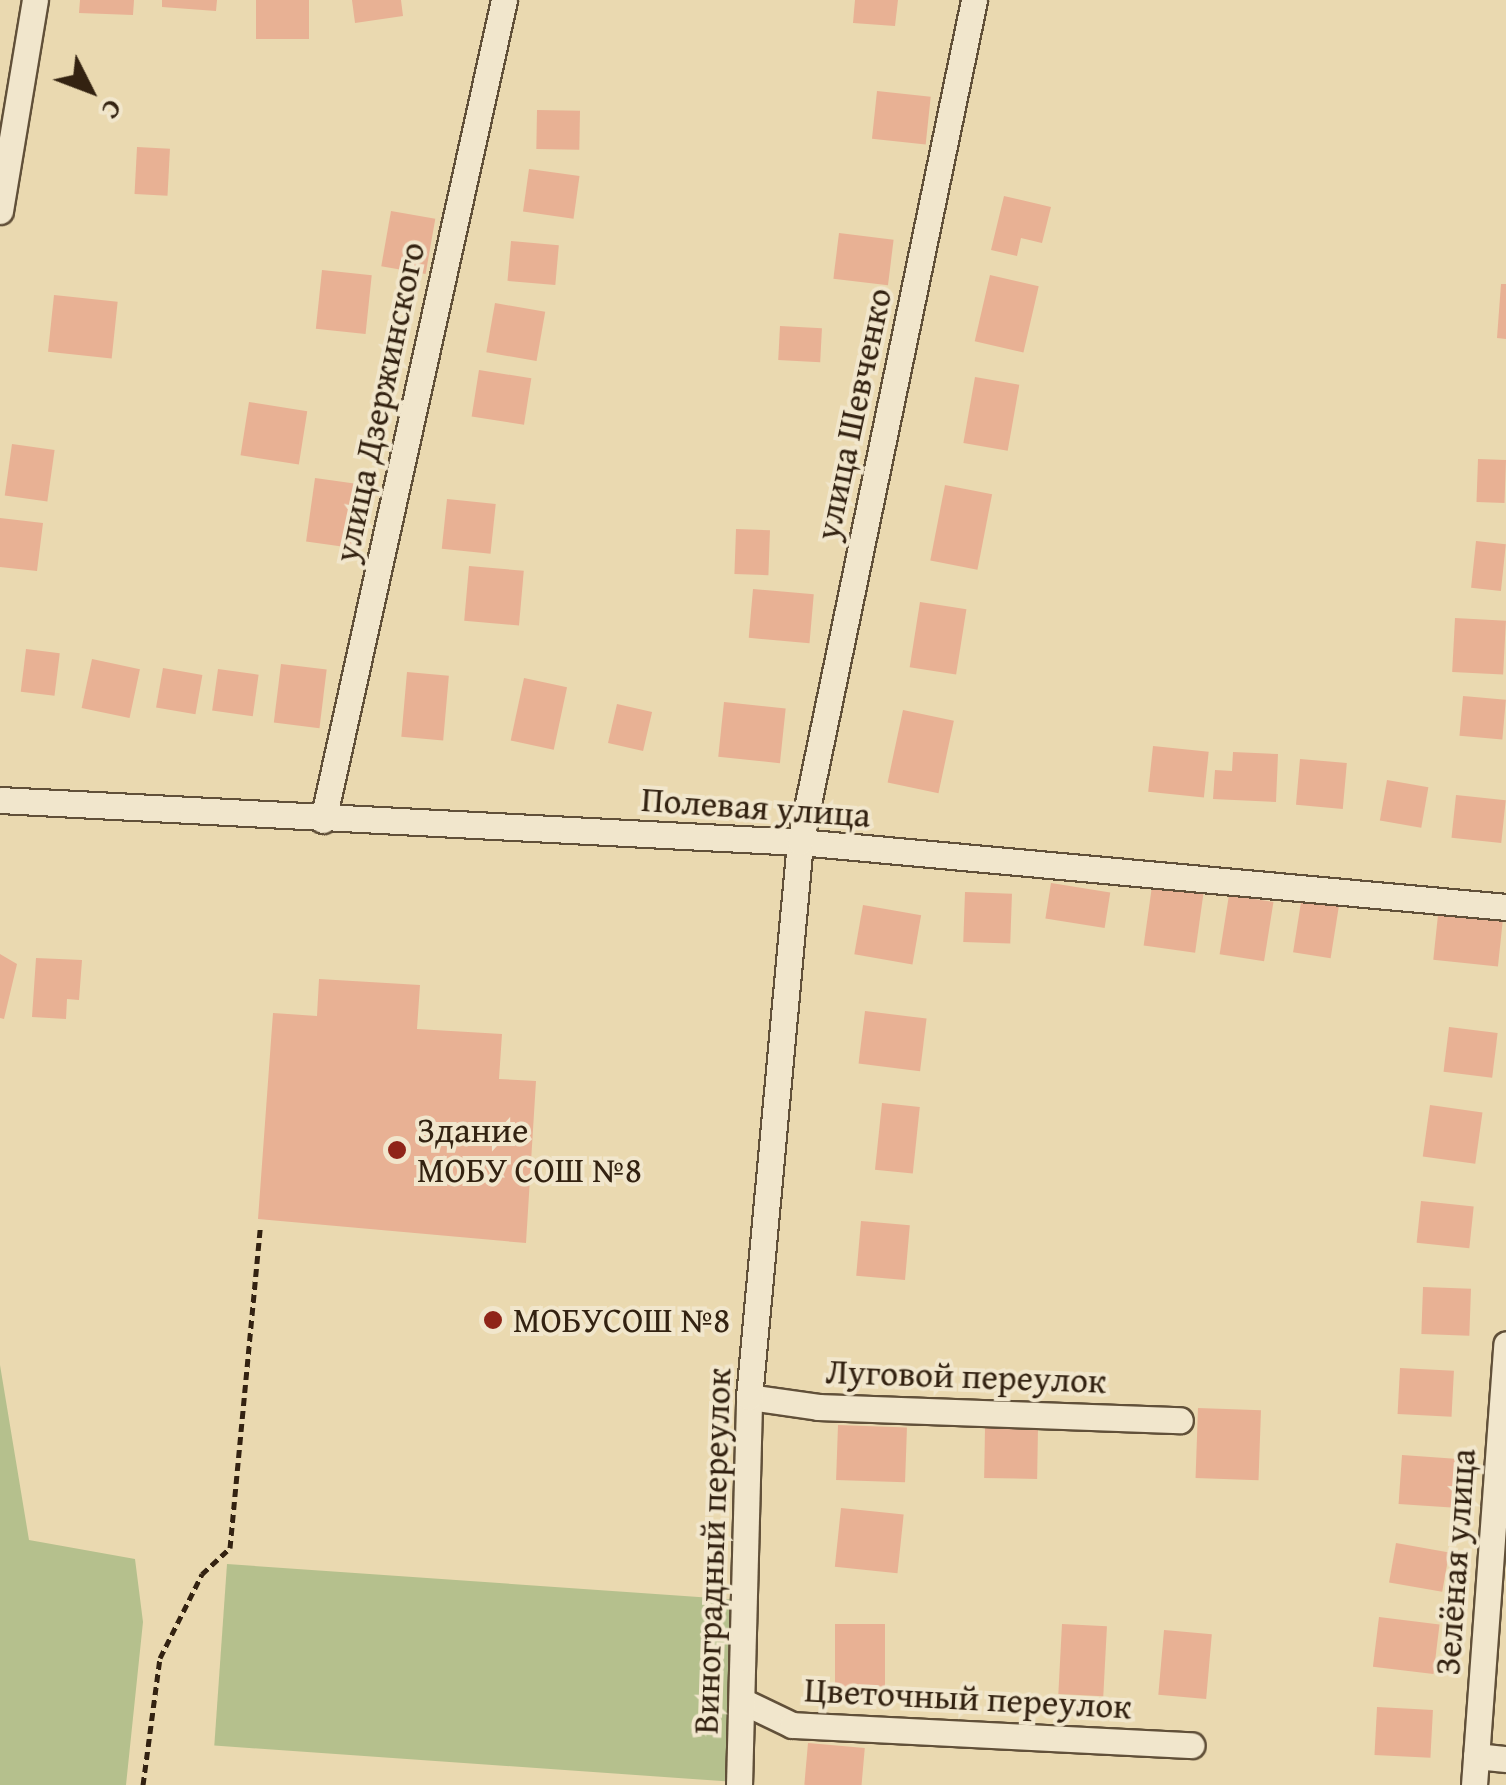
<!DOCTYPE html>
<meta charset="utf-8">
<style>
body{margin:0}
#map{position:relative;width:1506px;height:1785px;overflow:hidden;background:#ead9b0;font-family:"Gentium Book Plus",serif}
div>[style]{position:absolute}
.green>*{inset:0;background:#b5c08d;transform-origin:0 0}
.building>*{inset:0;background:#e8b194;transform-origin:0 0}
.path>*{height:5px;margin-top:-2.5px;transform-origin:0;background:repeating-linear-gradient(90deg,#321 0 8px,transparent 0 13px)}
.roads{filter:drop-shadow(2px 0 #615039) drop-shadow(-2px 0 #615039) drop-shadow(0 2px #615039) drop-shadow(0 -2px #615039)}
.street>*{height:25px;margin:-12.5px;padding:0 12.5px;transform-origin:12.5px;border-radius:12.5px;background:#f1e6cc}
.dots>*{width:28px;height:28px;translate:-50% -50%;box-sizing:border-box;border:5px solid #f1e6cc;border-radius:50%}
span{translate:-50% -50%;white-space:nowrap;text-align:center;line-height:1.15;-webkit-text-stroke:8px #f1e6cc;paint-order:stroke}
.street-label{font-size:35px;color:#321}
.poi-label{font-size:35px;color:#321}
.left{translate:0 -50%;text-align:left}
.north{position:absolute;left:40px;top:40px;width:100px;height:100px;-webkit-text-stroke:8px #f1e6cc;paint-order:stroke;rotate:132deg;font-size:28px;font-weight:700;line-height:40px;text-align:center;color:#321}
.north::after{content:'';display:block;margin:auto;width:35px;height:45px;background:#321;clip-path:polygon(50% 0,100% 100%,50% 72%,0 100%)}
</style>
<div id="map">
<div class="green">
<i style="clip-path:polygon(0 1365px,29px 1540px,135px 1559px,143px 1622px,126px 1785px,0 1785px)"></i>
<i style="left:227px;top:1564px;width:516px;height:182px;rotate:4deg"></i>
</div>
<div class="building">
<i style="clip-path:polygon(80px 0,134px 0,133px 15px,79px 13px)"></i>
<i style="clip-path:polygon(162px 0,217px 0,216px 11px,162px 7px)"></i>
<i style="left:256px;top:0;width:53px;height:39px"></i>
<i style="clip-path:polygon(352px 0,401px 0,403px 16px,355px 23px)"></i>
<i style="clip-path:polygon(855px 0,898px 0,895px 26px,853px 23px)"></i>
<i style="left:877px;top:91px;width:54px;height:48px;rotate:6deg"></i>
<i style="left:537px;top:110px;width:43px;height:39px;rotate:1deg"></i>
<i style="left:137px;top:147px;width:33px;height:47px;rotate:3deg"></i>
<i style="left:529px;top:169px;width:51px;height:43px;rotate:8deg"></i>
<i style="clip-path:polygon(1004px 196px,1051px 207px,1042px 243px,1021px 238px,1017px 256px,991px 250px)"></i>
<i style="left:391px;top:211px;width:45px;height:56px;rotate:10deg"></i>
<i style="left:839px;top:233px;width:55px;height:46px;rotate:7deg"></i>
<i style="left:511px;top:241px;width:48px;height:40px;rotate:5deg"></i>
<i style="left:322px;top:270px;width:50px;height:59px;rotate:6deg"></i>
<i style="left:990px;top:275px;width:50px;height:68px;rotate:13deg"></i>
<i style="clip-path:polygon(1501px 284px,1506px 284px,1506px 339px,1497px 338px)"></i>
<i style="left:54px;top:295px;width:64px;height:57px;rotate:6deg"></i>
<i style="left:495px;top:303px;width:51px;height:50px;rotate:10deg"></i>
<i style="left:780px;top:326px;width:42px;height:34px;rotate:3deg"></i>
<i style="left:479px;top:370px;width:53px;height:47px;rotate:9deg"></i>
<i style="left:975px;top:377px;width:45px;height:67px;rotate:10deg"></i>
<i style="left:249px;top:402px;width:59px;height:54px;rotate:9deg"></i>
<i style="left:12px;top:444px;width:43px;height:52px;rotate:8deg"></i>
<i style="left:1478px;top:459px;width:28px;height:43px;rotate:2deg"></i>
<i style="left:315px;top:478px;width:45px;height:64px;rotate:8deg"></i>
<i style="left:945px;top:485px;width:48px;height:77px;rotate:11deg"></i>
<i style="left:447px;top:499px;width:49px;height:50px;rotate:6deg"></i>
<i style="clip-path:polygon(0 518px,43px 523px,37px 571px,0 567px)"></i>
<i style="left:736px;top:529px;width:34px;height:45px;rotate:2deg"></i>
<i style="left:1476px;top:541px;width:30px;height:47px;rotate:6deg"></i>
<i style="left:469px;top:566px;width:55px;height:55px;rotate:5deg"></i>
<i style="left:753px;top:589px;width:61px;height:49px;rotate:5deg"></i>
<i style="left:920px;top:602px;width:47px;height:66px;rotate:9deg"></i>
<i style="left:1455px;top:618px;width:51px;height:54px;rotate:3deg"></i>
<i style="left:26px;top:649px;width:34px;height:43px;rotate:7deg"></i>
<i style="left:92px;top:659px;width:49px;height:50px;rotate:12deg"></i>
<i style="left:281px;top:664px;width:46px;height:59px;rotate:7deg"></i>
<i style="left:163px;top:668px;width:40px;height:40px;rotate:10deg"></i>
<i style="left:218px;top:669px;width:41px;height:42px;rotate:8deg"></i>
<i style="left:407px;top:672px;width:42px;height:65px;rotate:5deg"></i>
<i style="left:524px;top:678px;width:44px;height:64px;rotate:12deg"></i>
<i style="left:1463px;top:696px;width:43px;height:40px;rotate:5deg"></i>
<i style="left:724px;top:702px;width:62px;height:55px;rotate:6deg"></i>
<i style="left:617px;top:704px;width:36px;height:40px;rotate:13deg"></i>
<i style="left:903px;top:710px;width:52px;height:74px;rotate:12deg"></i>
<i style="left:1153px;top:746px;width:56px;height:46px;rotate:6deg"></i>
<i style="clip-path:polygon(1233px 752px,1278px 754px,1276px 802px,1213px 799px,1215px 770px,1232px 771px)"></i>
<i style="left:1300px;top:759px;width:47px;height:46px;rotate:5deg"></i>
<i style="left:1387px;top:780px;width:42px;height:41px;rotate:10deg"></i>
<i style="left:1456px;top:795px;width:50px;height:43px;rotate:6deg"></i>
<i style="left:1051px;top:883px;width:60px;height:36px;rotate:9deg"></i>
<i style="left:1152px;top:886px;width:52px;height:60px;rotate:8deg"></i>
<i style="left:965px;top:892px;width:47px;height:50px;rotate:2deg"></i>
<i style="left:1229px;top:895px;width:45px;height:60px;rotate:9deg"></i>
<i style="left:1302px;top:896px;width:38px;height:57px;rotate:9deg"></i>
<i style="left:863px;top:905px;width:59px;height:50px;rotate:10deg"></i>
<i style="left:1438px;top:915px;width:65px;height:45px;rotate:6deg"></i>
<i style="clip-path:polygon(0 954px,17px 964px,4px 1019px,0 1018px)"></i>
<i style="clip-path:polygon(36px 958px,82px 960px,79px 1000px,67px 999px,66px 1019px,32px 1017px)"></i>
<i style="clip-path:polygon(319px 979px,420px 985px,417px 1029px,502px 1034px,499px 1079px,536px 1081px,526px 1243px,258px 1219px,273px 1013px,317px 1016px)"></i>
<i style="left:865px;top:1011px;width:62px;height:53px;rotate:7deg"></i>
<i style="left:1449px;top:1027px;width:49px;height:45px;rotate:7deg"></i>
<i style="left:882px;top:1103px;width:38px;height:67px;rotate:6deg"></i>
<i style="left:1430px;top:1105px;width:53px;height:52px;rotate:8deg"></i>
<i style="left:1421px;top:1201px;width:53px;height:42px;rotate:6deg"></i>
<i style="left:861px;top:1221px;width:49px;height:55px;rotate:5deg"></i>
<i style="left:1423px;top:1287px;width:48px;height:47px;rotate:2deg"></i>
<i style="left:1400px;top:1368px;width:54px;height:46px;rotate:3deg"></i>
<i style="left:1198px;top:1408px;width:63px;height:70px;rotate:2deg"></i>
<i style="left:838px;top:1425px;width:69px;height:55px;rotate:2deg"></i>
<i style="left:985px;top:1428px;width:53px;height:50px;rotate:1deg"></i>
<i style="left:1402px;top:1455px;width:53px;height:49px;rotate:4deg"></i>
<i style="left:841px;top:1508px;width:63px;height:59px;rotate:6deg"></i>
<i style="left:1396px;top:1543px;width:54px;height:40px;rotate:10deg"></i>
<i style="left:1379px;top:1617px;width:61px;height:50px;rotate:7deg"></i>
<i style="left:835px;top:1624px;width:50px;height:64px"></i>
<i style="left:1062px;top:1624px;width:45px;height:70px;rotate:3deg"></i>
<i style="left:1164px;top:1630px;width:48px;height:65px;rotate:5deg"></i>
<i style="left:1377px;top:1707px;width:56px;height:48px;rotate:3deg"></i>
<i style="left:808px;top:1743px;width:57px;height:42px;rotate:5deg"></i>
</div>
<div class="path">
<i style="left:143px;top:1785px;width:128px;rotate:-82.4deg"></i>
<i style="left:160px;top:1658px;width:94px;rotate:-63.4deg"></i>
<i style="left:202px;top:1574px;width:38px;rotate:-43deg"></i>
<i style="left:230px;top:1548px;width:321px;rotate:-84.6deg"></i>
</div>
<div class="roads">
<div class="street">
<i style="left:0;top:211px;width:214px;rotate:-80.6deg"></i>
<i style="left:0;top:800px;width:801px;rotate:3.01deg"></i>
<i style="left:800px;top:842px;width:709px;rotate:5.26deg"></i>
<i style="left:323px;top:820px;width:840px;rotate:-77.55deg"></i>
<i style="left:749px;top:1397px;width:70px;rotate:8.2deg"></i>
<i style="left:818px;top:1407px;width:362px;rotate:2.1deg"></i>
<i style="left:744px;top:1702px;width:53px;rotate:25.6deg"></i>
<i style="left:792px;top:1725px;width:400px;rotate:2.9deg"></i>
<i style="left:1476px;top:1756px;width:30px;rotate:6deg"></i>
<i style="left:739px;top:1785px;width:388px;rotate:-88.5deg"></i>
<i style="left:749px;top:1397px;width:557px;rotate:-84.75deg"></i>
<i style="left:800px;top:842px;width:860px;rotate:-78.32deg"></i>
<i style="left:1474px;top:1785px;width:442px;rotate:-85.8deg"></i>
</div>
</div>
<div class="dots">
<i style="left:397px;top:1150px;background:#8f2418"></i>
<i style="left:493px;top:1320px;background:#8f2418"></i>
</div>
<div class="street-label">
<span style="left:379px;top:402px;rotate:-78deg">улица Дзержинского</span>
<span style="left:853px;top:414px;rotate:-78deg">улица Шевченко</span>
<span style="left:756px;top:807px;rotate:4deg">Полевая улица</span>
<span style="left:966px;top:1376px;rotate:2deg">Луговой переулок</span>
<span style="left:712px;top:1551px;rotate:-88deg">Виноградный переулок</span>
<span style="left:1455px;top:1562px;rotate:-86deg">Зелёная улица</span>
<span style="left:968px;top:1698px;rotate:3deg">Цветочный переулок</span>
</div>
<div class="poi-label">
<span class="left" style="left:417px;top:1150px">Здание<br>МОБУ СОШ №8</span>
<span class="left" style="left:513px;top:1320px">МОБУСОШ №8</span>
</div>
<div class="north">С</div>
</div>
